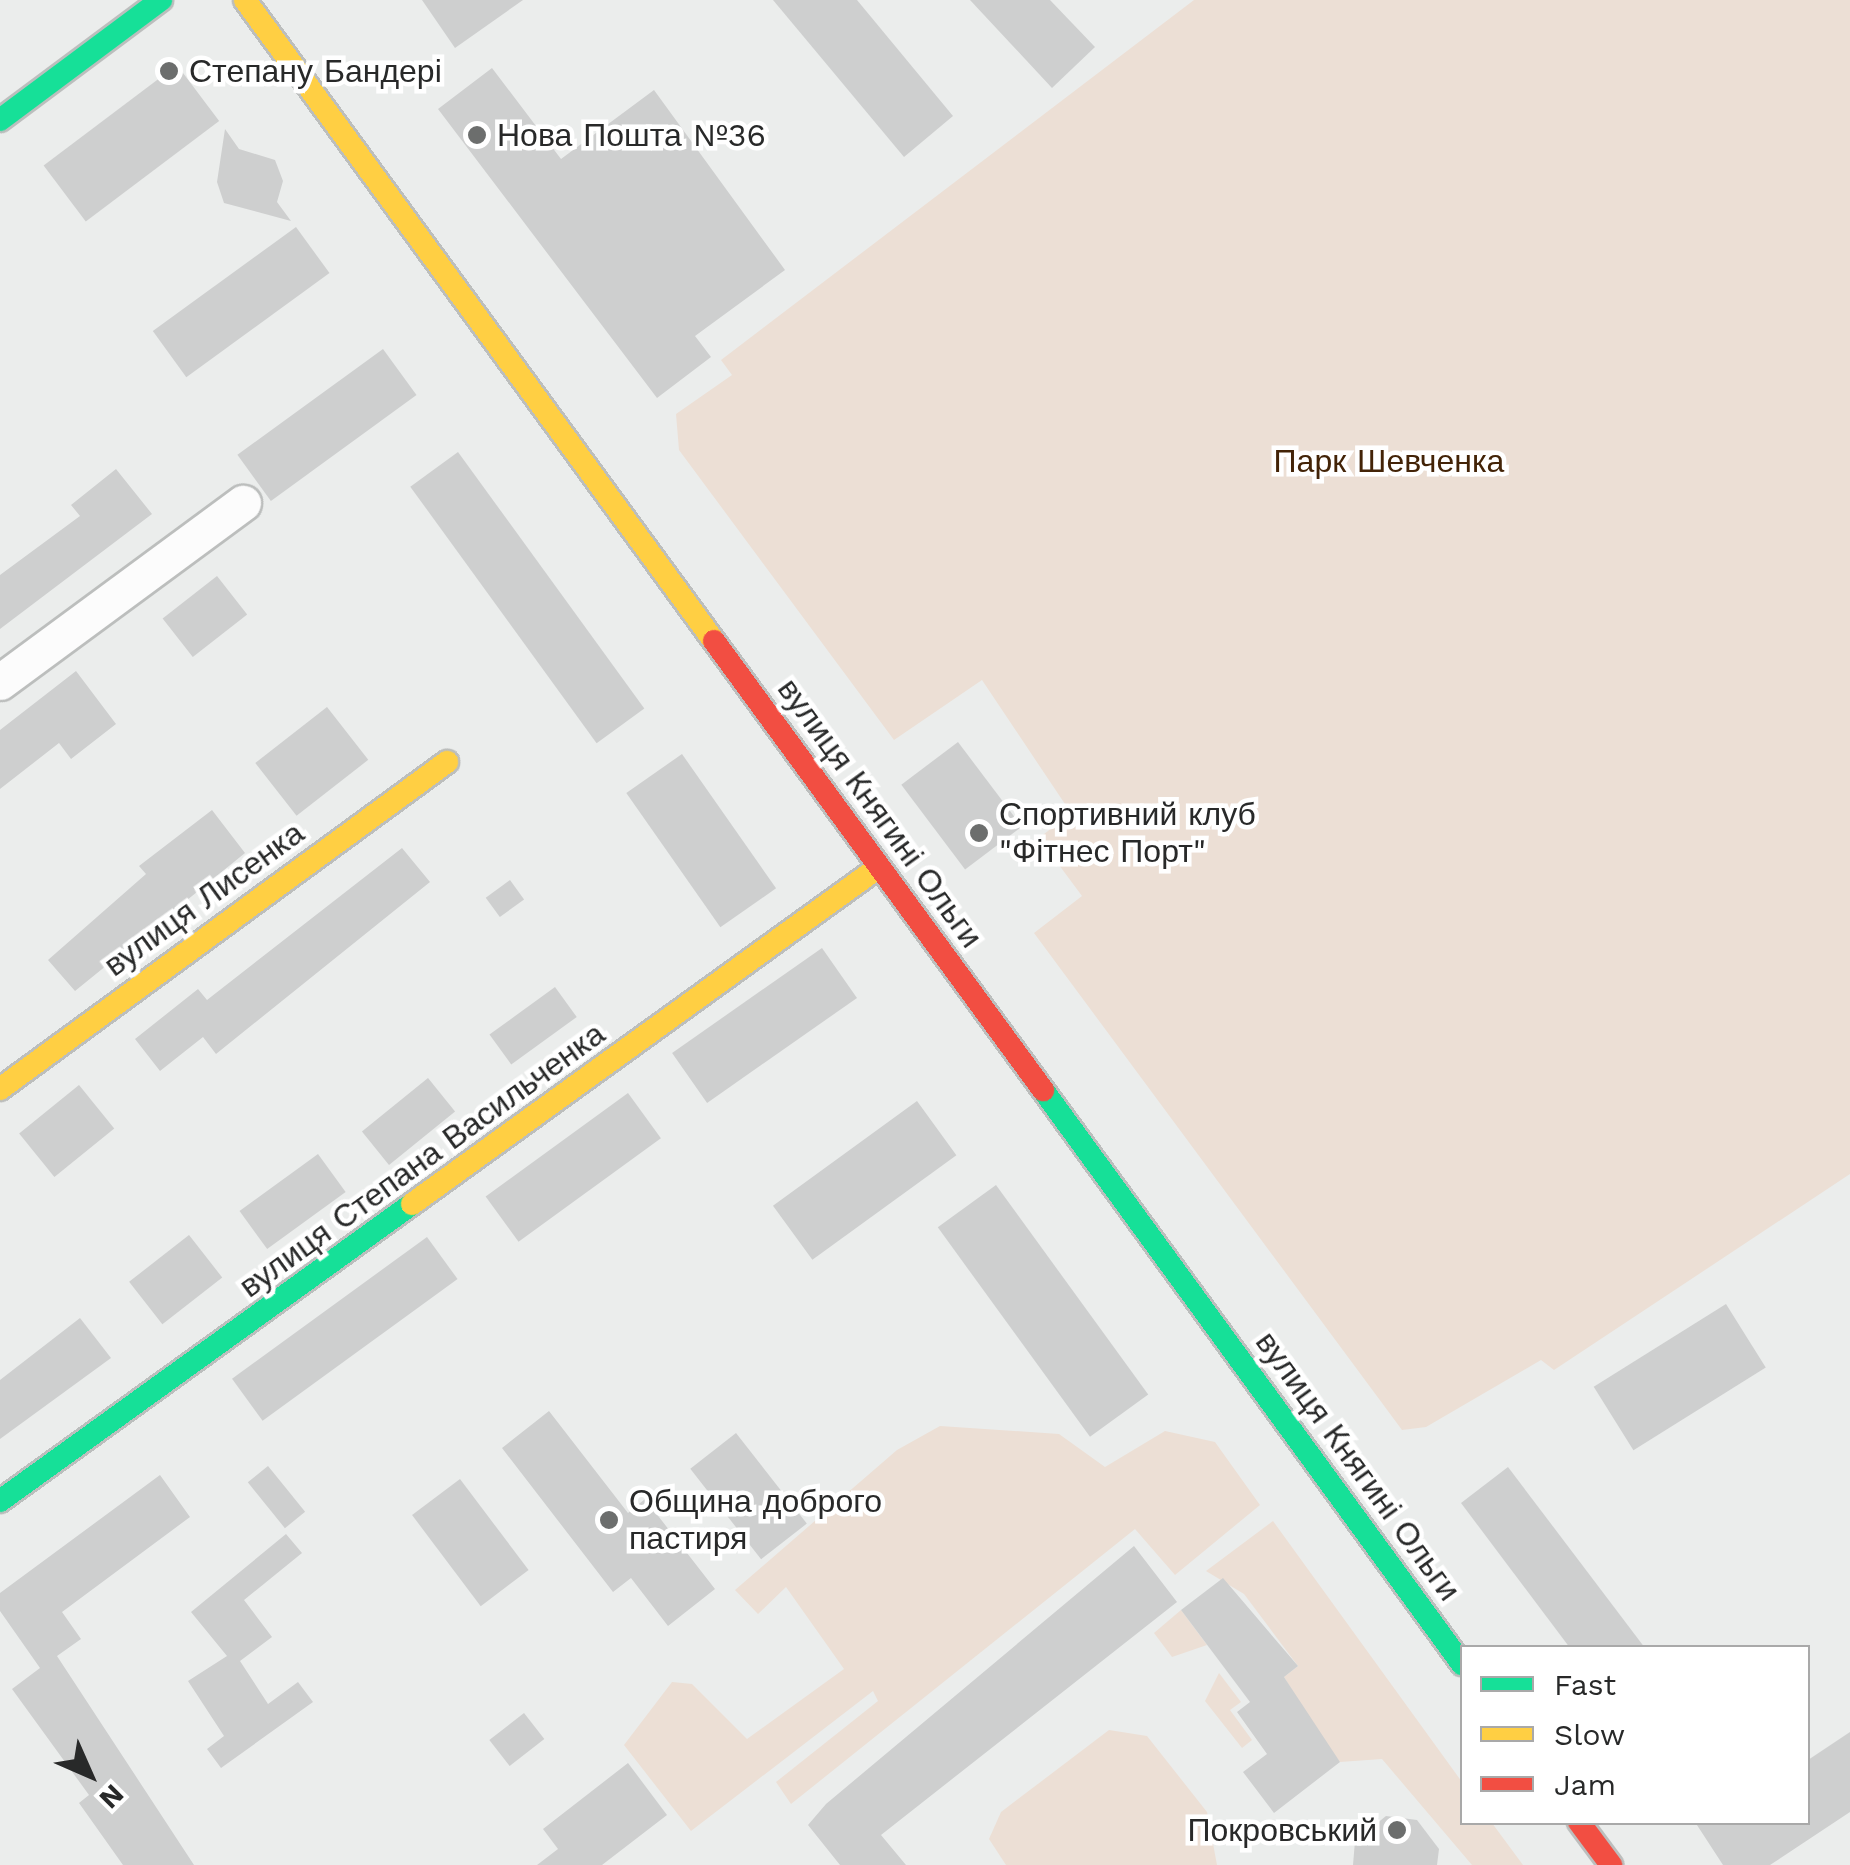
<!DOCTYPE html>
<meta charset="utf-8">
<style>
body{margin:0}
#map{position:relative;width:1850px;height:1865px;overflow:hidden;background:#ebedec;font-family:"Work Sans",sans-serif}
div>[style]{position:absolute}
.green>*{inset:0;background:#ecdfd5}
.building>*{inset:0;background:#cecfcf;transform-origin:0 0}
.roads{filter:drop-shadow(2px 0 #bcbebd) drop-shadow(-2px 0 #bcbebd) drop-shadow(0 2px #bcbebd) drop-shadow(0 -2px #bcbebd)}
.street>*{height:35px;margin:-17.5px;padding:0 17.5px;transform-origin:17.5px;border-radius:17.5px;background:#fcfcfc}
.fast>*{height:22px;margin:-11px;padding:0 11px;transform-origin:11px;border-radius:11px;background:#16e098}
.slow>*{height:22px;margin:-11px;padding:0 11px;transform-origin:11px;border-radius:11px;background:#ffcf43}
.jam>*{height:22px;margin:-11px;padding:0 11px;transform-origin:11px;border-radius:11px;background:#f24e42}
.dots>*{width:28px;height:28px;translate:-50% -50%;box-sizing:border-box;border:5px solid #fff;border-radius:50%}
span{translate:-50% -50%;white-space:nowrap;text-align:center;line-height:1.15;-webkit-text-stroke:9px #fff;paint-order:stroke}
.poi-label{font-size:32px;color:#282929}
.left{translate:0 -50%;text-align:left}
.right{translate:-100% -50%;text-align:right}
.park-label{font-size:32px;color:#432307}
.street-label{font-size:32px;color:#282929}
.legend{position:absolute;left:1460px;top:1645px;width:350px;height:180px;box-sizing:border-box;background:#fff;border:2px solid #a9a9a9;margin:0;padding:12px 18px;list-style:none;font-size:30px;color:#282929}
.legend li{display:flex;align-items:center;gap:20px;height:50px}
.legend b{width:50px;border:2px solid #a9a9a9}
.north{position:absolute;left:40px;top:1725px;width:100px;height:100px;-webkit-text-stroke:8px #fff;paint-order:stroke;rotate:135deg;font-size:28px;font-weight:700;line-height:40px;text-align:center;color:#282929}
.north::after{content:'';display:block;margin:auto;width:35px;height:45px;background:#282929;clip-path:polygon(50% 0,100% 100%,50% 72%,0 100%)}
</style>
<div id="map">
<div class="green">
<i style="clip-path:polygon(1194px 0,1850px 0,1850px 1174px,1554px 1370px,1541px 1360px,1426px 1427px,1402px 1430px,1034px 933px,1082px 896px,1039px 838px,1071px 813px,982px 680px,894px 740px,679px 450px,676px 414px,732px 375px,721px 360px)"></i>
<i style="clip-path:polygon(940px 1426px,1059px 1434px,1105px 1467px,1165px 1431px,1215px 1442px,1260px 1505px,1175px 1575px,1135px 1529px,791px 1804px,776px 1782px,878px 1701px,873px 1691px,691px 1831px,624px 1745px,672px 1682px,692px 1684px,747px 1739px,844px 1669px,786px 1587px,758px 1614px,735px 1590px,897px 1450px)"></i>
<i style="clip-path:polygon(1273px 1521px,1462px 1782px,1462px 1822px,1492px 1823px,1523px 1865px,1472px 1865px,1382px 1759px,1340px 1762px,1324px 1741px,1284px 1677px,1298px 1666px,1244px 1594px,1206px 1571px)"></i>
<i style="clip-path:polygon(1181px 1610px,1207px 1645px,1172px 1657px,1154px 1633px)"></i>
<i style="clip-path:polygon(1219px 1673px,1241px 1702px,1230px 1710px,1252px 1740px,1242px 1748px,1205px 1701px)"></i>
<i style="clip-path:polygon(1109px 1730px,1147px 1736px,1207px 1812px,1217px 1865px,1006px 1865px,989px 1839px,1001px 1812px)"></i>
</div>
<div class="building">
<i style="clip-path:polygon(422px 0,523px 0,455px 48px)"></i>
<i style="clip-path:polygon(773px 0,857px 0,953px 116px,904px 157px)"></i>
<i style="clip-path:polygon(970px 0,1050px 0,1095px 47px,1052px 88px)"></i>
<i style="left:177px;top:65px;width:70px;height:167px;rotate:53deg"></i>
<i style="clip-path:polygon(492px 68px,561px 159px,654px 90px,785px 270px,695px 336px,711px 357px,657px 398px,438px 109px)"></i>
<i style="clip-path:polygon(225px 129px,239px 149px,275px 160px,283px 181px,277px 202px,291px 221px,224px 203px,217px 182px)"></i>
<i style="left:296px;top:227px;width:57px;height:177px;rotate:54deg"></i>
<i style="left:383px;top:349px;width:57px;height:180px;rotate:54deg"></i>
<i style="left:458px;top:452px;width:317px;height:59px;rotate:54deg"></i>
<i style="clip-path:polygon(116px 469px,152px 514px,0 629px,0 575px,80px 516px,71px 505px)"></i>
<i style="left:217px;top:576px;width:49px;height:69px;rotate:52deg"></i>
<i style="clip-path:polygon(76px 671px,116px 724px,71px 759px,59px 743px,0 789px,0 730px)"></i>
<i style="left:327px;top:707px;width:67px;height:91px;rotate:52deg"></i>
<i style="left:958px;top:742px;width:106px;height:71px;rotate:53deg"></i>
<i style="left:682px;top:754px;width:164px;height:68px;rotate:55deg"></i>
<i style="clip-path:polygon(212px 810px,245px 853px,75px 991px,48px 960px,146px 874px,139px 866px)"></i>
<i style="clip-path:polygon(402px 848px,430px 882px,216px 1054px,203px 1037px,160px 1071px,135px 1039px,198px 989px,207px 1000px)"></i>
<i style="left:510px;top:880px;width:24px;height:30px;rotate:54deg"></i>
<i style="left:822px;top:948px;width:61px;height:183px;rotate:55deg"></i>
<i style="left:555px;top:987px;width:37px;height:81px;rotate:54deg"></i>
<i style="left:428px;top:1078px;width:43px;height:85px;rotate:51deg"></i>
<i style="left:79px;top:1085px;width:56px;height:77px;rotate:51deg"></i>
<i style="left:628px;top:1093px;width:56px;height:176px;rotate:54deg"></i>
<i style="left:917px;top:1101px;width:67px;height:178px;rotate:54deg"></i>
<i style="left:318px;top:1154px;width:47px;height:97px;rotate:54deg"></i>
<i style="left:996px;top:1185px;width:259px;height:72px;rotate:54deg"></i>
<i style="left:189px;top:1235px;width:54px;height:76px;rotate:52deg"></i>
<i style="left:427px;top:1237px;width:52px;height:241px;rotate:54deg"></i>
<i style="left:1726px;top:1304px;width:75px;height:156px;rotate:58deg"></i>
<i style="clip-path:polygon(80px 1318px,111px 1358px,0 1439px,0 1380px)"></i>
<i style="clip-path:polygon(549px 1411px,628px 1513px,645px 1499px,715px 1589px,668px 1626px,631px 1578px,613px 1592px,502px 1448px)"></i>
<i style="left:736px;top:1433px;width:115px;height:58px;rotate:52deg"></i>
<i style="left:268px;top:1466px;width:59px;height:26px;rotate:51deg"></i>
<i style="clip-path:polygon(1508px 1467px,1645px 1648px,1570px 1648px,1461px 1503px)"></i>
<i style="clip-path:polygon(160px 1475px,190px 1517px,62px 1612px,81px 1639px,57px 1656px,194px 1865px,123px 1865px,79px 1803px,89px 1795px,12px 1689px,40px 1668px,0 1611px,0 1593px)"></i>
<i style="left:460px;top:1479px;width:114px;height:60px;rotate:53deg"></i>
<i style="clip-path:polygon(286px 1534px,302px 1553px,244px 1600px,272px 1637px,240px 1661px,268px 1704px,298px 1682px,313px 1702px,221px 1768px,207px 1749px,224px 1736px,188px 1681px,227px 1656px,191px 1612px)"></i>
<i style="clip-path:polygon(1134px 1546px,1177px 1602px,881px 1835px,906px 1865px,840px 1865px,808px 1825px,826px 1804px)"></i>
<i style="clip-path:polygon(1223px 1578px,1298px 1666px,1284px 1677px,1340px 1762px,1274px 1813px,1243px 1772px,1267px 1754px,1237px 1712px,1250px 1702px,1181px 1610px)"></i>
<i style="left:524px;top:1713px;width:33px;height:44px;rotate:52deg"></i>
<i style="clip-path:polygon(1850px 1732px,1850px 1812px,1770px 1865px,1723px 1865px,1695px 1822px,1808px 1822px,1808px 1760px)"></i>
<i style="clip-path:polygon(628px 1763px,667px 1815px,602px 1865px,537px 1865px,558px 1849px,543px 1829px)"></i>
<i style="clip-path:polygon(1386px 1816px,1417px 1820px,1439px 1849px,1437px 1865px,1353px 1865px,1355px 1841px)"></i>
</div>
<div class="roads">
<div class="street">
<i style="left:0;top:682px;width:302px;rotate:-36.4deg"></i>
</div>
<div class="fast">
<i style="left:0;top:120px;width:201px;rotate:-36.7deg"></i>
<i style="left:1043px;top:1090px;width:711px;rotate:53.87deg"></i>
<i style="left:0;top:1501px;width:508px;rotate:-35.79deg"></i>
</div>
<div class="slow">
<i style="left:245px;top:0;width:794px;rotate:53.81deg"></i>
<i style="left:0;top:1089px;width:554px;rotate:-36.19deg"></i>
<i style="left:412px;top:1204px;width:576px;rotate:-35.82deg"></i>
</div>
<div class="jam">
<i style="left:714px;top:641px;width:557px;rotate:53.77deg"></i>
<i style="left:1579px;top:1822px;width:54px;rotate:53.3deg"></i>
</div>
</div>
<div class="dots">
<i style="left:169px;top:71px;background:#6c6e6d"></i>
<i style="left:477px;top:135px;background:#6c6e6d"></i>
<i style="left:979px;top:833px;background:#6c6e6d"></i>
<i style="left:609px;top:1520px;background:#6c6e6d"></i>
<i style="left:1397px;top:1830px;background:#6c6e6d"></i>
</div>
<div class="poi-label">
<span class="left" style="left:189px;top:71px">Степану Бандері</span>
<span class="left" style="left:497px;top:135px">Нова Пошта №36</span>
<span class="left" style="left:999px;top:833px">Спортивний клуб<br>"Фітнес Порт"</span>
<span class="left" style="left:629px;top:1520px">Община доброго<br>пастиря</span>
<span class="right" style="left:1377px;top:1830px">Покровський</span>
</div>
<div class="park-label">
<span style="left:1389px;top:461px">Парк Шевченка</span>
</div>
<div class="street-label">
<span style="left:880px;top:813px;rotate:54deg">вулиця Княгині Ольги</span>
<span style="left:204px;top:899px;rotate:-36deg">вулиця Лисенка</span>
<span style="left:422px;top:1160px;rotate:-36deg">вулиця Степана Васильченка</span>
<span style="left:1358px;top:1466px;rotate:54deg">вулиця Княгині Ольги</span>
</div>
<ul class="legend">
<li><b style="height:12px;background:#16e098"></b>Fast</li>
<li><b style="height:12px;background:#ffcf43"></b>Slow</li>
<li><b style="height:12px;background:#f24e42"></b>Jam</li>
</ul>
<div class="north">N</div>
</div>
